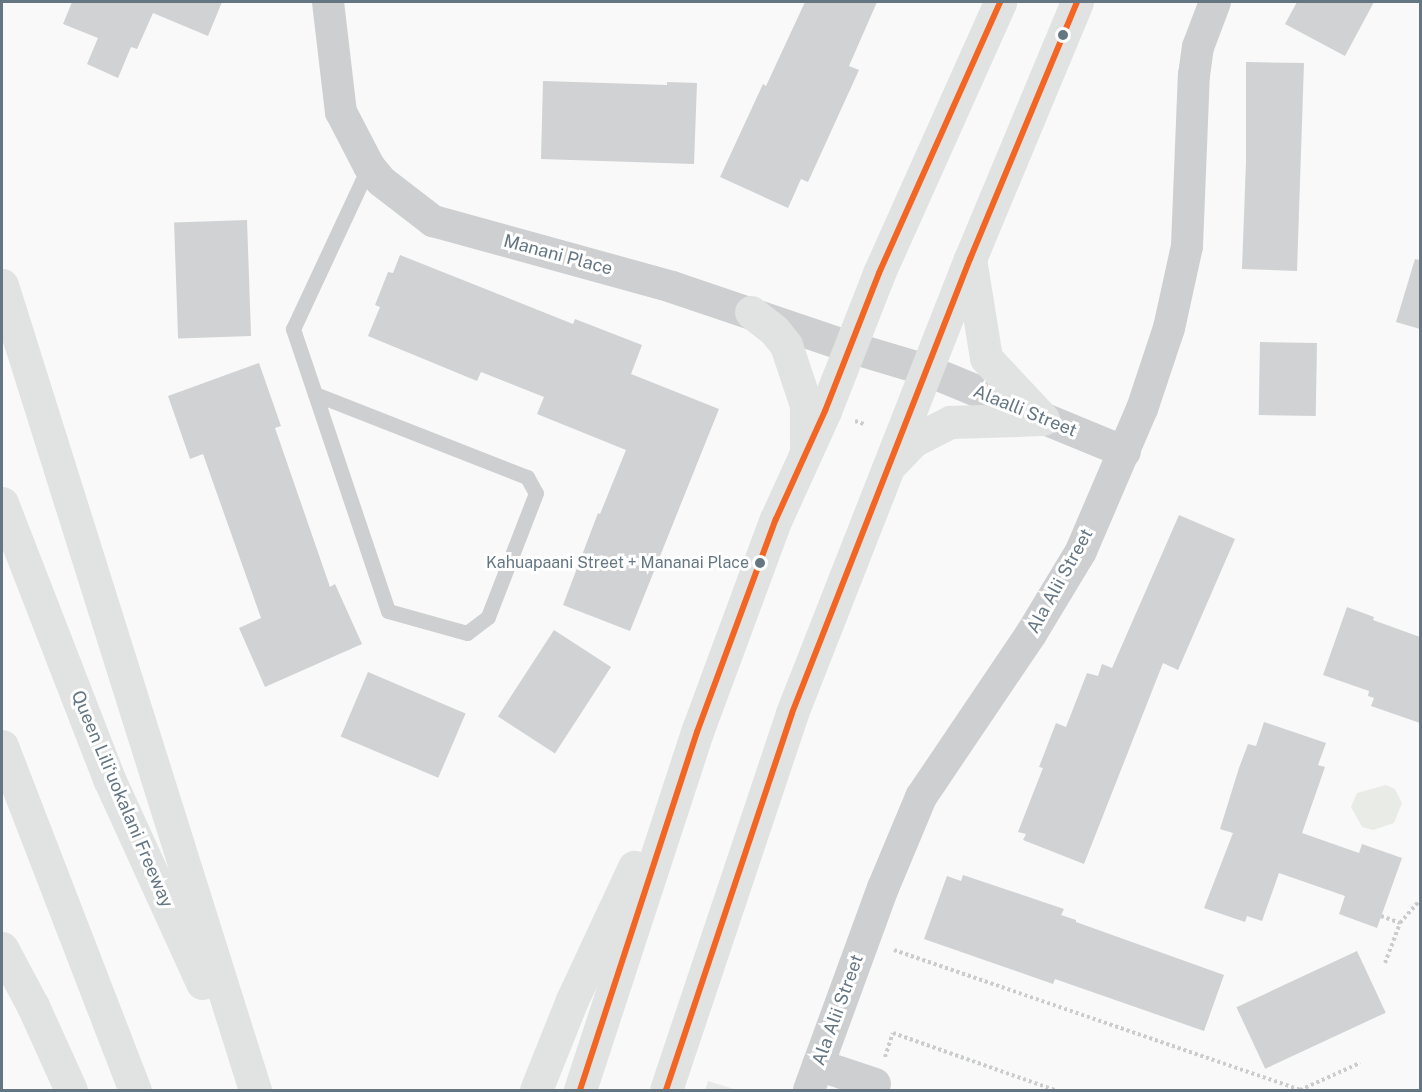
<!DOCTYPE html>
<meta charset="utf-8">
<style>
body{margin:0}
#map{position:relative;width:1422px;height:1092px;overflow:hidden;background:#f9f9f9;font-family:"Public Sans",sans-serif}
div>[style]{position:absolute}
.built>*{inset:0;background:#e8e9e9}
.green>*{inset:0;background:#e8ebe6}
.building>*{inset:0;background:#d0d2d3;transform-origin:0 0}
.path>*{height:4px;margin-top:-2px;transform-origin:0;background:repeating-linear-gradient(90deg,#cbcccd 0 3px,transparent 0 6px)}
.service>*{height:15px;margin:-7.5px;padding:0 7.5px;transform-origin:7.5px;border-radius:7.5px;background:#cecfd0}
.minor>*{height:32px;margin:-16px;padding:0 16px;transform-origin:16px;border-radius:16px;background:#cecfd0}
.secondary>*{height:33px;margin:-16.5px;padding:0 16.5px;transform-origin:16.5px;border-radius:16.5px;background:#e1e2e2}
.motorway>*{height:33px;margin:-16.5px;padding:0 16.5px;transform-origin:16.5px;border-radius:16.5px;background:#e1e2e2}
.bus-1>*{height:6px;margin:-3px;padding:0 3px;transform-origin:3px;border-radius:3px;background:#f26522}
.dots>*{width:16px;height:16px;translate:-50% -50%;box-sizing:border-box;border:3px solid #fff;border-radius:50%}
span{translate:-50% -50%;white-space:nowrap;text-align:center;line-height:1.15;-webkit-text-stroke:6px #fff;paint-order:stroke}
.bus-label{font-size:16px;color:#657683}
.right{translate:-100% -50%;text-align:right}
.street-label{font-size:18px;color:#657683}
.frame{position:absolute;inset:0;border:3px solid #657683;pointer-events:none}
</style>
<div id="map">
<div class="built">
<i style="clip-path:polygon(708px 1081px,737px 1090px,705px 1090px)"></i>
</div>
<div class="green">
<i style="clip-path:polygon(1386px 785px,1395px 789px,1402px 803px,1394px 823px,1373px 830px,1362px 827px,1351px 807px,1357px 793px)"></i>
</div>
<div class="building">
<i style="clip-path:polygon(72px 2px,222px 2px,208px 36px,153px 13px,137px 49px,131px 47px,118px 78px,87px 64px,98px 38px,63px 24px)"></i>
<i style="clip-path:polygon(805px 2px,877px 2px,849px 66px,859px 70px,808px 182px,801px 179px,788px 208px,720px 177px,763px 84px,766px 86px)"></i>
<i style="clip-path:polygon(1297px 2px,1374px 2px,1345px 56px,1285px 24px)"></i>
<i style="clip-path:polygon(1246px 62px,1304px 63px,1297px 271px,1242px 269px,1246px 161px)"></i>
<i style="clip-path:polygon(543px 81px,667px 85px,667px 82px,697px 83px,694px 164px,541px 159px)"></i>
<i style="left:247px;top:220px;width:116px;height:73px;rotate:88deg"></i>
<i style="clip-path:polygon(400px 255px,573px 324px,575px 319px,642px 345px,631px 374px,719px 409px,630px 631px,563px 605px,598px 513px,600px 514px,626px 450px,537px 414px,544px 397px,481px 372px,477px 381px,368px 336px,380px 307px,375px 305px,388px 272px,393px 273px)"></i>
<i style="clip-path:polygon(1415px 259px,1420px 260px,1420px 329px,1396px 322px)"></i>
<i style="left:1260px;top:342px;width:57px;height:73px;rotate:1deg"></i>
<i style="clip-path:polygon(259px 363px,281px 426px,275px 428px,330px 587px,335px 584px,362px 644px,265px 687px,239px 628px,261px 618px,203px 454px,190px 459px,168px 396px)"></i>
<i style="clip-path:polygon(1179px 515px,1235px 539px,1178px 670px,1163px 663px,1084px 864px,1023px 840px,1026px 834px,1018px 832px,1043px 768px,1039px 767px,1056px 723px,1066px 727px,1087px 673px,1098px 676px,1102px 664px,1112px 668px)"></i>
<i style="clip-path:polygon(1347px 607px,1374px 617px,1373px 620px,1420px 637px,1420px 723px,1371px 706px,1374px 698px,1368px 696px,1369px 691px,1323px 675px)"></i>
<i style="left:554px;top:630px;width:68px;height:103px;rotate:33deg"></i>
<i style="left:368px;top:672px;width:106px;height:70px;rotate:23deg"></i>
<i style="clip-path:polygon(1264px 722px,1326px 743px,1318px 765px,1325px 767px,1302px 833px,1359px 853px,1362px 844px,1402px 858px,1377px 928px,1339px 914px,1345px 896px,1279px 873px,1262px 921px,1247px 916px,1245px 922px,1204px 908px,1233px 833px,1220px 829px,1239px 768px,1248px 744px,1256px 746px)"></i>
<i style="clip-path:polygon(963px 875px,1064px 909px,1061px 915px,1076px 920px,1076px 922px,1224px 975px,1204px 1031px,1055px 979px,1053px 984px,924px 939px,947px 876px,961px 881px)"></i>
<i style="left:1357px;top:951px;width:68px;height:133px;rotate:65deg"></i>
</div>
<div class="path">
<i style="left:855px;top:421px;width:9px;rotate:18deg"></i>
<i style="left:1381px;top:916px;width:20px;rotate:20deg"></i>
<i style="left:894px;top:950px;width:429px;rotate:19deg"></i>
<i style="left:1300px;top:1090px;width:66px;rotate:-24.2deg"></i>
<i style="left:1385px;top:963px;width:43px;rotate:-69.4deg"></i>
<i style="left:1400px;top:923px;width:30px;rotate:-49deg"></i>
<i style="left:885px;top:1057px;width:25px;rotate:-72deg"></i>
<i style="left:893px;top:1033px;width:172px;rotate:19.4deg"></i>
</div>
<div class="service">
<i style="left:315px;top:394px;width:228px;rotate:21.4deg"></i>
<i style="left:527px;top:477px;width:18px;rotate:61deg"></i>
<i style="left:536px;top:493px;width:133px;rotate:111.2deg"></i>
<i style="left:488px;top:617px;width:26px;rotate:143deg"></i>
<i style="left:467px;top:633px;width:82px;rotate:-164.4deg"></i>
<i style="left:388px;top:611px;width:229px;rotate:-108.6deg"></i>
<i style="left:315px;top:394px;width:69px;rotate:-108.7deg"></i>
<i style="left:293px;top:329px;width:180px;rotate:-65deg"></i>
</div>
<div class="minor">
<i style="left:328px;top:2px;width:111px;rotate:83.3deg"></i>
<i style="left:341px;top:112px;width:61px;rotate:62.6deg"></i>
<i style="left:369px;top:166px;width:19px;rotate:51deg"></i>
<i style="left:381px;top:181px;width:66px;rotate:37.6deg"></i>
<i style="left:433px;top:221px;width:248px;rotate:15.4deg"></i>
<i style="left:672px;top:287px;width:187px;rotate:18.7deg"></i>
<i style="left:849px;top:347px;width:80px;rotate:16.6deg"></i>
<i style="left:926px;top:370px;width:215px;rotate:22.4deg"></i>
<i style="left:818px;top:1065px;width:60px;rotate:18.4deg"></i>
<i style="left:809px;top:1090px;width:215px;rotate:-69.9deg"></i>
<i style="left:883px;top:888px;width:99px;rotate:-67.3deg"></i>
<i style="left:921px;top:797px;width:197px;rotate:-56deg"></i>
<i style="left:1031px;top:634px;width:97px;rotate:-58.9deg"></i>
<i style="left:1081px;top:551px;width:155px;rotate:-66.8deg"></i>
<i style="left:1142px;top:409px;width:85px;rotate:-71.6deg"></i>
<i style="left:1169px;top:328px;width:84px;rotate:-77.6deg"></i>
<i style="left:1187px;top:246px;width:171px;rotate:-87.7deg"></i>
<i style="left:1194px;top:75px;width:28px;rotate:-82deg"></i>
<i style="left:1198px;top:47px;width:48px;rotate:-69.3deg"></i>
</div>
<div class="secondary">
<i style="left:970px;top:259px;width:100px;rotate:80.8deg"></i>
<i style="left:986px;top:358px;width:83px;rotate:46.9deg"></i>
<i style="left:751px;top:312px;width:29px;rotate:38deg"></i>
<i style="left:774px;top:330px;width:19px;rotate:51deg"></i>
<i style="left:786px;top:345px;width:63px;rotate:71.6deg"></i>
<i style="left:806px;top:405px;width:40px;rotate:90deg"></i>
<i style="left:893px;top:462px;width:29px;rotate:-46deg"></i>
<i style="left:913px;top:441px;width:42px;rotate:-27.2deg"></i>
<i style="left:950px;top:422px;width:93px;rotate:-1.8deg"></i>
<i style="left:536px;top:1090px;width:97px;rotate:-68.2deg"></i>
<i style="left:572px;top:1000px;width:147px;rotate:-65deg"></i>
<i style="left:580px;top:1090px;width:377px;rotate:-71.9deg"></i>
<i style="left:697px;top:732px;width:227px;rotate:-69.7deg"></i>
<i style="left:776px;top:519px;width:119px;rotate:-65.6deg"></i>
<i style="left:825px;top:411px;width:148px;rotate:-68.6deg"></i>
<i style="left:879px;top:273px;width:297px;rotate:-65.9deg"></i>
<i style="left:666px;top:1090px;width:397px;rotate:-71.5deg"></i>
<i style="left:792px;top:713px;width:488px;rotate:-68.6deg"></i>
<i style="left:970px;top:259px;width:278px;rotate:-67.4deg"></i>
</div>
<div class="motorway">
<i style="left:2px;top:285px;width:844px;rotate:72.55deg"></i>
<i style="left:2px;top:503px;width:298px;rotate:68.8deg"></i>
<i style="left:110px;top:781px;width:222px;rotate:65.5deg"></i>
<i style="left:2px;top:746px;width:369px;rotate:68.9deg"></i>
<i style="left:2px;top:948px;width:66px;rotate:61.9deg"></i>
<i style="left:33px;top:1006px;width:92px;rotate:65.7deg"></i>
</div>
<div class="bus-1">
<i style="left:580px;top:1090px;width:377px;rotate:-71.9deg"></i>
<i style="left:697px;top:732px;width:227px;rotate:-69.7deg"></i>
<i style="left:776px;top:519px;width:119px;rotate:-65.6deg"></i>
<i style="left:825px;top:411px;width:148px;rotate:-68.6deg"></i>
<i style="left:879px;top:273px;width:297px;rotate:-65.9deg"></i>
<i style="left:666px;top:1090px;width:397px;rotate:-71.5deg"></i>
<i style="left:792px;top:713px;width:488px;rotate:-68.6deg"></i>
<i style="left:970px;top:259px;width:278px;rotate:-67.4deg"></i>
</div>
<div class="dots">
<i style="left:1063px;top:35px;background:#657683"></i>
<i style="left:760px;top:563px;background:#657683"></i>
</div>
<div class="bus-label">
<span class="right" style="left:749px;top:563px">Kahuapaani Street + Mananai Place</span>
</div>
<div class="street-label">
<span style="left:558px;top:255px;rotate:15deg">Manani Place</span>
<span style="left:1025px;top:411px;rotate:22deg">Alaalli Street</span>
<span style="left:1060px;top:581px;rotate:-61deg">Ala Alii Street</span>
<span style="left:122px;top:799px;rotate:67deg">Queen Liliʻuokalani Freeway</span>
<span style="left:838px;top:1010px;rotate:-70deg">Ala Alii Street</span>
</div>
<div class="frame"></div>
</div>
